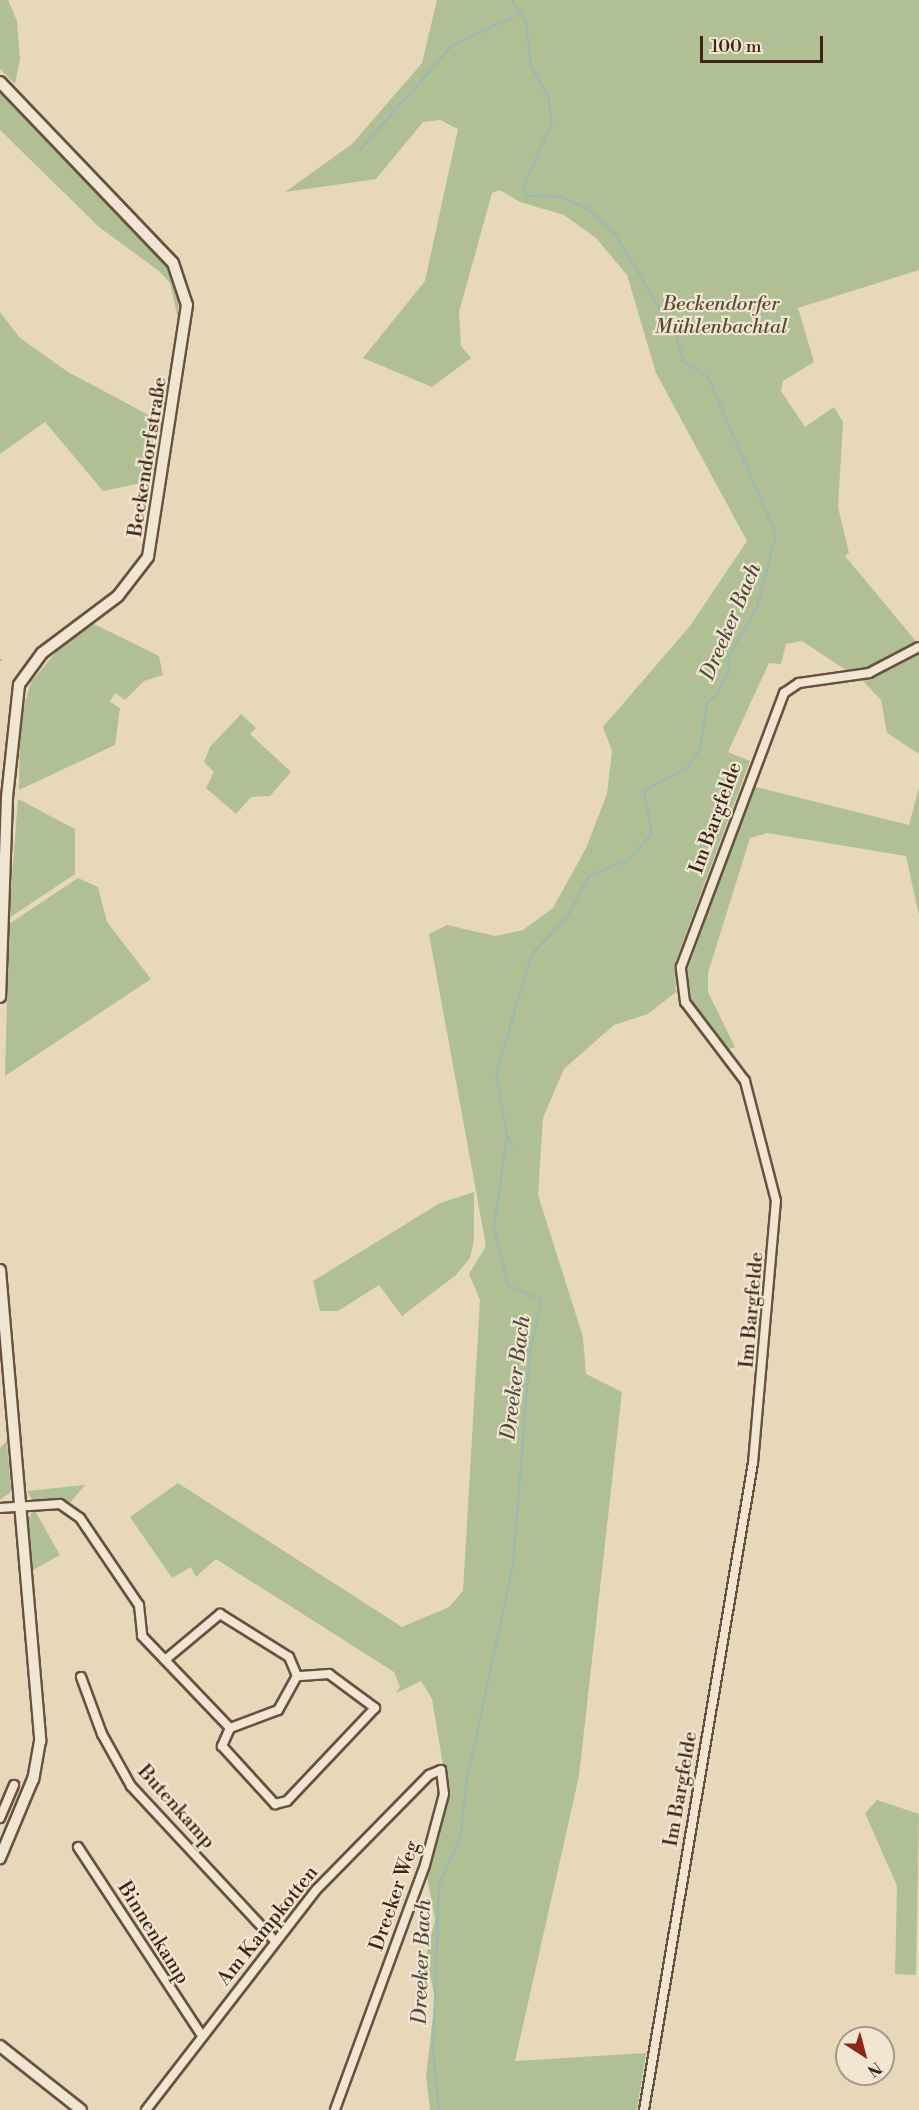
<!DOCTYPE html>
<meta charset="utf-8">
<style>
body{margin:0}
#map{position:relative;width:919px;height:2110px;overflow:hidden;background:#e8d8ba;font-family:"Libre Bodoni",serif}
div>[style]{position:absolute}
.green>*{inset:0;background:#b0c094}
.stream>*{height:2px;margin:-1px;padding:0 1px;transform-origin:1px;border-radius:1px;background:#9ab8b9}
.roads{filter:drop-shadow(2px 0 #695140) drop-shadow(-2px 0 #695140) drop-shadow(0 2px #695140) drop-shadow(0 -2px #695140)}
.street>*{height:8px;margin:-4px;padding:0 4px;transform-origin:4px;border-radius:4px;background:#f0e6d2}
.secondary>*{height:10px;margin:-5px;padding:0 5px;transform-origin:5px;border-radius:5px;background:#f0e6d2}
span{translate:-50% -50%;white-space:nowrap;text-align:center;line-height:1.15;-webkit-text-stroke:4.5px #f0e6d2;paint-order:stroke}
.park-label{font-size:20px;color:#5b4b36;font-style:italic}
.street-label{font-size:20px;color:#3f2417}
.water-label{font-size:21px;color:#564940;font-style:italic}
.north{position:absolute;left:835px;top:2026px;width:60px;height:60px;box-sizing:border-box;background:#f0e6d2;border:2px solid #a99887;border-radius:50%;rotate:144deg;font-size:16px;font-weight:700;line-height:24px;text-align:center;color:#3f2417}
.north::after{content:'';display:block;margin:auto;width:21px;height:27px;background:#8f2418;clip-path:polygon(50% 0,100% 100%,50% 72%,0 100%)}
.scale{position:absolute;left:700px;top:36px;width:123px;height:27px;box-sizing:border-box;border:3px solid #3f2417;border-top:0;padding-left:8px;font-size:18px;line-height:21px;white-space:nowrap;color:#3f2417;-webkit-text-stroke:4px #f0e6d2;paint-order:stroke}
</style>
<div id="map">
<div class="green">
<i style="clip-path:polygon(0 0,8px 0,17px 21px,20px 59px,15px 84px,0 69px)"></i>
<i style="clip-path:polygon(437px 0,919px 0,919px 270px,798px 308px,814px 362px,783px 381px,781px 391px,805px 427px,834px 407px,843px 422px,838px 507px,849px 553px,845px 556px,919px 645px,919px 754px,887px 733px,881px 700px,864px 682px,802px 641px,786px 644px,781px 664px,769px 663px,728px 752px,750px 761px,675px 963px,676px 992px,648px 1014px,614px 1025px,564px 1069px,543px 1118px,538px 1195px,583px 1337px,586px 1374px,622px 1392px,579px 1776px,515px 2061px,646px 2053px,637px 2110px,430px 2110px,426px 2076px,435px 1999px,426px 1955px,435px 1920px,426px 1871px,448px 1795px,432px 1699px,421px 1681px,396px 1693px,400px 1687px,394px 1672px,216px 1559px,196px 1577px,191px 1567px,172px 1578px,130px 1517px,178px 1483px,402px 1627px,449px 1607px,463px 1591px,480px 1300px,469px 1274px,486px 1246px,429px 934px,447px 925px,495px 936px,523px 930px,553px 908px,586px 848px,607px 794px,612px 751px,603px 727px,690px 626px,747px 541px,656px 373px,627px 275px,596px 238px,564px 215px,520px 202px,500px 190px,492px 193px,459px 312px,461px 346px,471px 358px,432px 387px,363px 358px,425px 281px,458px 129px,440px 120px,423px 122px,376px 179px,285px 192px,352px 144px,422px 63px)"></i>
<i style="clip-path:polygon(0 92px,168px 268px,178px 291px,179px 323px,170px 283px,159px 271px,99px 227px,0 130px)"></i>
<i style="clip-path:polygon(0 312px,20px 338px,68px 372px,162px 422px,156px 480px,103px 491px,45px 422px,0 454px)"></i>
<i style="clip-path:polygon(94px 624px,159px 656px,163px 675px,144px 681px,125px 700px,115px 693px,110px 702px,120px 708px,115px 745px,19px 790px,20px 720px,31px 682px,61px 646px)"></i>
<i style="clip-path:polygon(241px 714px,256px 728px,250px 734px,291px 772px,270px 796px,251px 797px,236px 814px,206px 788px,214px 772px,204px 762px,210px 747px)"></i>
<i style="clip-path:polygon(752px 786px,909px 825px,919px 787px,919px 916px,906px 856px,767px 833px,750px 838px,708px 973px,708px 992px,735px 1047px,729px 1049px,690px 999px,685px 978px)"></i>
<i style="clip-path:polygon(18px 799px,75px 829px,75px 874px,9px 918px)"></i>
<i style="clip-path:polygon(78px 878px,98px 887px,107px 922px,151px 979px,5px 1076px,9px 924px)"></i>
<i style="clip-path:polygon(474px 1192px,474px 1240px,470px 1258px,456px 1275px,402px 1316px,379px 1285px,338px 1311px,320px 1311px,313px 1281px,440px 1203px)"></i>
<i style="clip-path:polygon(7px 1441px,11px 1492px,0 1500px,0 1448px)"></i>
<i style="clip-path:polygon(85px 1485px,70px 1503px,32px 1499px,27px 1491px)"></i>
<i style="clip-path:polygon(34px 1509px,60px 1555px,31px 1571px,28px 1519px)"></i>
<i style="clip-path:polygon(877px 1800px,919px 1814px,916px 1975px,895px 1974px,897px 1886px,865px 1813px)"></i>
</div>
<div class="stream">
<i style="left:359px;top:151px;width:140px;rotate:-48.5deg"></i>
<i style="left:452px;top:46px;width:74px;rotate:-25.5deg"></i>
<i style="left:0;top:660px;width:1px"></i>
<i style="left:507px;top:1136px;width:13px;rotate:63deg"></i>
<i style="left:439px;top:2110px;width:60px;rotate:-95.7deg"></i>
<i style="left:433px;top:2050px;width:165px;rotate:-87.9deg"></i>
<i style="left:439px;top:1885px;width:55px;rotate:-66.3deg"></i>
<i style="left:461px;top:1835px;width:51px;rotate:-84.4deg"></i>
<i style="left:466px;top:1784px;width:225px;rotate:-77.9deg"></i>
<i style="left:513px;top:1564px;width:214px;rotate:-85.4deg"></i>
<i style="left:530px;top:1351px;width:52px;rotate:-77.8deg"></i>
<i style="left:541px;top:1300px;width:36px;rotate:-156deg"></i>
<i style="left:508px;top:1285px;width:59px;rotate:-103.8deg"></i>
<i style="left:494px;top:1228px;width:93px;rotate:-82deg"></i>
<i style="left:507px;top:1136px;width:64px;rotate:-99.9deg"></i>
<i style="left:496px;top:1073px;width:124px;rotate:-73.2deg"></i>
<i style="left:532px;top:954px;width:51px;rotate:-46.6deg"></i>
<i style="left:567px;top:917px;width:47px;rotate:-61.8deg"></i>
<i style="left:589px;top:876px;width:42px;rotate:-22.3deg"></i>
<i style="left:628px;top:860px;width:36px;rotate:-48deg"></i>
<i style="left:652px;top:833px;width:43px;rotate:-100.8deg"></i>
<i style="left:644px;top:791px;width:50px;rotate:-28.6deg"></i>
<i style="left:688px;top:767px;width:21px;rotate:-55deg"></i>
<i style="left:700px;top:750px;width:48px;rotate:-81.5deg"></i>
<i style="left:707px;top:703px;width:13px;rotate:-42deg"></i>
<i style="left:717px;top:694px;width:26px;rotate:-62deg"></i>
<i style="left:729px;top:671px;width:13px;rotate:-94deg"></i>
<i style="left:728px;top:658px;width:59px;rotate:-60.4deg"></i>
<i style="left:757px;top:607px;width:74px;rotate:-75.2deg"></i>
<i style="left:776px;top:535px;width:172px;rotate:-113.3deg"></i>
<i style="left:708px;top:377px;width:28px;rotate:-148deg"></i>
<i style="left:684px;top:362px;width:27px;rotate:-107deg"></i>
<i style="left:676px;top:336px;width:119px;rotate:-120.9deg"></i>
<i style="left:615px;top:234px;width:38px;rotate:-137deg"></i>
<i style="left:587px;top:208px;width:28px;rotate:-157deg"></i>
<i style="left:561px;top:197px;width:35px;rotate:-178deg"></i>
<i style="left:526px;top:196px;width:9px;rotate:-111deg"></i>
<i style="left:523px;top:188px;width:71px;rotate:-66deg"></i>
<i style="left:552px;top:123px;width:27px;rotate:-98deg"></i>
<i style="left:548px;top:96px;width:34px;rotate:-120deg"></i>
<i style="left:531px;top:67px;width:46px;rotate:-96.2deg"></i>
<i style="left:526px;top:21px;width:25px;rotate:-124deg"></i>
</div>
<div class="roads">
<div class="street">
<i style="left:0;top:1508px;width:60px;rotate:-3.8deg"></i>
<i style="left:60px;top:1504px;width:24px;rotate:35deg"></i>
<i style="left:80px;top:1518px;width:105px;rotate:55.9deg"></i>
<i style="left:139px;top:1605px;width:31px;rotate:84deg"></i>
<i style="left:142px;top:1636px;width:127px;rotate:46.3deg"></i>
<i style="left:165px;top:1660px;width:72px;rotate:-39.9deg"></i>
<i style="left:220px;top:1614px;width:81px;rotate:31.9deg"></i>
<i style="left:289px;top:1657px;width:21px;rotate:67deg"></i>
<i style="left:297px;top:1676px;width:39px;rotate:119deg"></i>
<i style="left:278px;top:1710px;width:51px;rotate:159.4deg"></i>
<i style="left:230px;top:1728px;width:20px;rotate:114deg"></i>
<i style="left:222px;top:1746px;width:79px;rotate:47.6deg"></i>
<i style="left:275px;top:1804px;width:12px;rotate:-14deg"></i>
<i style="left:287px;top:1801px;width:128px;rotate:-46.6deg"></i>
<i style="left:375px;top:1708px;width:57px;rotate:-143.5deg"></i>
<i style="left:329px;top:1674px;width:32px;rotate:176deg"></i>
<i style="left:81px;top:1677px;width:61px;rotate:69.8deg"></i>
<i style="left:102px;top:1734px;width:60px;rotate:60.9deg"></i>
<i style="left:131px;top:1786px;width:212px;rotate:47.1deg"></i>
<i style="left:0;top:1818px;width:36px;rotate:-67deg"></i>
<i style="left:78px;top:1847px;width:226px;rotate:56.7deg"></i>
<i style="left:146px;top:2110px;width:279px;rotate:-52.3deg"></i>
<i style="left:317px;top:1889px;width:160px;rotate:-45.5deg"></i>
<i style="left:429px;top:1775px;width:13px;rotate:-23deg"></i>
<i style="left:441px;top:1770px;width:24px;rotate:83deg"></i>
<i style="left:444px;top:1794px;width:73px;rotate:105deg"></i>
<i style="left:425px;top:1865px;width:261px;rotate:110.2deg"></i>
<i style="left:644px;top:2110px;width:656px;rotate:-80.44deg"></i>
<i style="left:753px;top:1463px;width:263px;rotate:-85deg"></i>
<i style="left:776px;top:1201px;width:124px;rotate:-104.5deg"></i>
<i style="left:745px;top:1081px;width:99px;rotate:-127.2deg"></i>
<i style="left:685px;top:1002px;width:35px;rotate:-97deg"></i>
<i style="left:681px;top:967px;width:293px;rotate:-69.4deg"></i>
<i style="left:784px;top:693px;width:18px;rotate:-34deg"></i>
<i style="left:799px;top:683px;width:71px;rotate:-8.1deg"></i>
<i style="left:869px;top:673px;width:56px;rotate:-27.5deg"></i>
</div>
<div class="secondary">
<i style="left:0;top:82px;width:250px;rotate:46.3deg"></i>
<i style="left:173px;top:263px;width:44px;rotate:71.6deg"></i>
<i style="left:187px;top:305px;width:255px;rotate:98.8deg"></i>
<i style="left:148px;top:557px;width:49px;rotate:127.6deg"></i>
<i style="left:118px;top:596px;width:95px;rotate:143.1deg"></i>
<i style="left:42px;top:653px;width:39px;rotate:126deg"></i>
<i style="left:19px;top:685px;width:114px;rotate:96.1deg"></i>
<i style="left:7px;top:798px;width:199px;rotate:92deg"></i>
<i style="left:0;top:1270px;width:473px;rotate:85.1deg"></i>
<i style="left:40px;top:1741px;width:39px;rotate:100deg"></i>
<i style="left:33px;top:1779px;width:86px;rotate:112.7deg"></i>
<i style="left:0;top:2046px;width:103px;rotate:38.3deg"></i>
</div>
</div>
<div class="park-label">
<span style="left:721px;top:316px">Beckendorfer<br>Mühlenbachtal</span>
</div>
<div class="street-label">
<span style="left:148px;top:457px;rotate:-81deg">Beckendorfstraße</span>
<span style="left:716px;top:818px;rotate:-70deg">Im Bargfelde</span>
<span style="left:752px;top:1310px;rotate:-85deg">Im Bargfelde</span>
<span style="left:681px;top:1789px;rotate:-80deg">Im Bargfelde</span>
<span style="left:176px;top:1807px;rotate:48deg">Butenkamp</span>
<span style="left:395px;top:1896px;rotate:-71deg">Dreeker Weg</span>
<span style="left:268px;top:1926px;rotate:-51deg">Am Kampkotten</span>
<span style="left:153px;top:1933px;rotate:58deg">Binnenkamp</span>
</div>
<div class="water-label">
<span style="left:731px;top:622px;rotate:-67deg">Dreeker Bach</span>
<span style="left:516px;top:1378px;rotate:-83deg">Dreeker Bach</span>
<span style="left:422px;top:1962px;rotate:-88deg">Dreeker Bach</span>
</div>
<div class="north">N</div>
<div class="scale">100 m</div>
</div>
